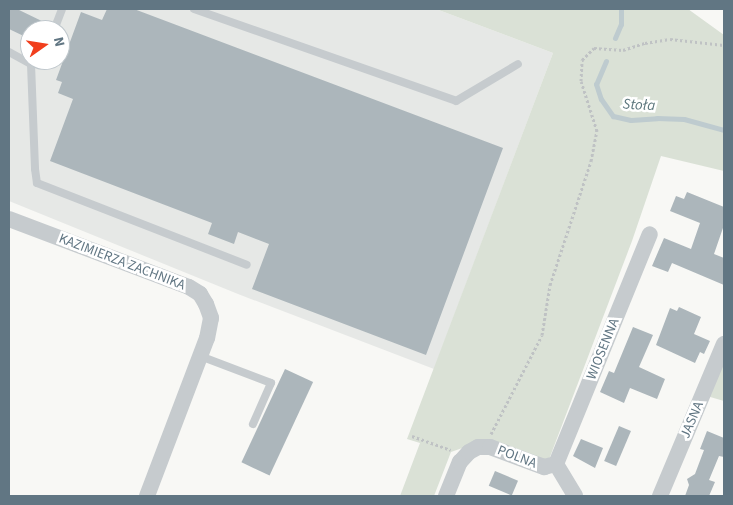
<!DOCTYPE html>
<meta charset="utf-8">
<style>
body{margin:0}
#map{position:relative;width:733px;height:505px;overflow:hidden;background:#f8f8f5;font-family:"Source Sans 3",sans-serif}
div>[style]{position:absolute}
.built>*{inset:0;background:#e6e8e6}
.green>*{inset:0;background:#dae1d6}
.stream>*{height:5px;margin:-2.5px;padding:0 2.5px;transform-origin:2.5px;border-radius:2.5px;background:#becbcf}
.building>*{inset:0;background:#acb6bb;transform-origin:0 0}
.path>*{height:3px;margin-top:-1.5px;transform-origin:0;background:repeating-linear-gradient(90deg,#bfc2c4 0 2.5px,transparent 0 5px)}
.service>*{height:8px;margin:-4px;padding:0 4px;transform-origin:4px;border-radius:4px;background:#c6cbce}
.minor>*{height:16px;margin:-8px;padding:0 8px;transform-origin:8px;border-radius:8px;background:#c6cbce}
span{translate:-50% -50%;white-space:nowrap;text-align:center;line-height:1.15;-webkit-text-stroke:5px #fff;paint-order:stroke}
.street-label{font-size:14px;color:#617683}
.water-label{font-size:15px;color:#5c767d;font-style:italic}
.frame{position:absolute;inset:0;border:10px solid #617683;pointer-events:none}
.north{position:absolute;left:20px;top:20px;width:50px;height:50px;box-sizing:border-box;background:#fff;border:1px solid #c0c8cd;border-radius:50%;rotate:77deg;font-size:14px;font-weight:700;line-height:20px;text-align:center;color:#617683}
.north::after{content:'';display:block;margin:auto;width:18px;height:22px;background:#f13f1d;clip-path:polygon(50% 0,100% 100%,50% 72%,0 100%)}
</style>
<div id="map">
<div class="built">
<i style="clip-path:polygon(evenodd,9px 9px,436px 9px,553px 53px,434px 369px,238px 294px,9px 201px,9px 9px,30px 30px,60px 30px,60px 60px,30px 60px,30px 30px)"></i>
</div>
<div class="green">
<i style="clip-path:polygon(436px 9px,688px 9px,724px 35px,724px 171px,661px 156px,632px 241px,548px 462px,485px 440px,451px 452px,434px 496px,400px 496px,420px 443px,407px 439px,553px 53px)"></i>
<i style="clip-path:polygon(724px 337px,724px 401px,700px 394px)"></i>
</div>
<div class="stream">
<i style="left:615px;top:38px;width:15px;rotate:-67deg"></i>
<i style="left:621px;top:24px;width:15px;rotate:-90deg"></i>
<i style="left:606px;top:61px;width:25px;rotate:113deg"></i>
<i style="left:596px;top:84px;width:16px;rotate:72deg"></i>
<i style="left:601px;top:99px;width:21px;rotate:55deg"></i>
<i style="left:613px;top:116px;width:18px;rotate:13deg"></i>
<i style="left:631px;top:120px;width:26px;rotate:-4deg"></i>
<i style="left:657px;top:118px;width:27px;rotate:2deg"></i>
<i style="left:684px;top:119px;width:41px;rotate:15.4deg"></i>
</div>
<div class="building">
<i style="clip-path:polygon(9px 9px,17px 9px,50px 25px,48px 30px,30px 30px,30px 39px,9px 29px)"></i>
<i style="clip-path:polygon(107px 9px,134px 9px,503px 148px,426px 355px,252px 289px,269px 244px,238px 232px,234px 244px,208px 234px,212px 223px,50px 161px,73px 99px,58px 93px,62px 82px,56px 80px,81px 12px,102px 20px)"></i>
<i style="clip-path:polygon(687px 192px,724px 207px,724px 225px,714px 254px,724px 258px,724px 285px,672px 263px,668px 272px,652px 266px,664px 238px,691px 249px,700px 223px,670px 211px,676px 196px,684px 199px)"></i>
<i style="clip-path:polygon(679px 307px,701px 317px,694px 334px,710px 341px,704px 354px,700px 352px,695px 363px,656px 345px,670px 308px,677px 311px)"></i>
<i style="clip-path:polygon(633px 327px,653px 335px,639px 367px,665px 379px,657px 399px,630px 388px,624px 403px,600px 392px,609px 371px,614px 373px)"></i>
<i style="left:285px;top:369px;width:31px;height:103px;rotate:25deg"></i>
<i style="left:619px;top:426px;width:13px;height:38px;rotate:23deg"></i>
<i style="clip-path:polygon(707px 431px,724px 438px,724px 457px,719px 456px,709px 480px,715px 482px,709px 496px,685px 496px,689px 485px,687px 479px,695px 474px,704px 450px,700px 449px)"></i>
<i style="clip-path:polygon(581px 439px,603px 448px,595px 468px,573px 456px)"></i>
<i style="left:495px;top:471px;width:25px;height:16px;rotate:23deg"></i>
</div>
<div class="path">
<i style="left:491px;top:434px;width:111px;rotate:-62.7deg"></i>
<i style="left:542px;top:335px;width:51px;rotate:-80.9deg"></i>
<i style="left:550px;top:285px;width:131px;rotate:-71.7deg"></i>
<i style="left:591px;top:161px;width:31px;rotate:-79deg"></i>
<i style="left:597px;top:131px;width:52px;rotate:-107.7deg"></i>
<i style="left:581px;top:81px;width:21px;rotate:-87deg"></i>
<i style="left:582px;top:60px;width:17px;rotate:-45deg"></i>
<i style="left:594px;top:48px;width:29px;rotate:4deg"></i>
<i style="left:623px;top:50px;width:23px;rotate:-18deg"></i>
<i style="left:645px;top:43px;width:25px;rotate:-9deg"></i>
<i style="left:670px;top:39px;width:54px;rotate:6.3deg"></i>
<i style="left:412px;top:436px;width:41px;rotate:19.7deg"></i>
</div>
<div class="service">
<i style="left:194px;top:9px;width:278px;rotate:19.3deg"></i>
<i style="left:456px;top:101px;width:72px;rotate:-30.8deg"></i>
<i style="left:54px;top:30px;width:22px;rotate:-69deg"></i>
<i style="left:9px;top:52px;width:25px;rotate:29deg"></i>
<i style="left:31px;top:64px;width:11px;rotate:-22deg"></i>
<i style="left:31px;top:64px;width:105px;rotate:87.8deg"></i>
<i style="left:35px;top:169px;width:14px;rotate:82deg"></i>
<i style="left:37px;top:183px;width:225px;rotate:21.3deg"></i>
<i style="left:200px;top:356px;width:76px;rotate:20.8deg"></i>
<i style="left:271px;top:383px;width:45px;rotate:113.7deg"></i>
</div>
<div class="minor">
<i style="left:9px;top:219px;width:192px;rotate:20.7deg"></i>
<i style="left:189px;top:287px;width:13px;rotate:32deg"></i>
<i style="left:200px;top:294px;width:12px;rotate:59deg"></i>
<i style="left:206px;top:304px;width:15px;rotate:70deg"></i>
<i style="left:211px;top:318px;width:20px;rotate:101deg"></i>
<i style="left:207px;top:338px;width:169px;rotate:110.8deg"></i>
<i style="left:556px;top:464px;width:248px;rotate:-67.8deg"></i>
<i style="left:556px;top:464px;width:37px;rotate:59deg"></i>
<i style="left:446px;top:496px;width:37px;rotate:-68deg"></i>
<i style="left:460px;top:462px;width:13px;rotate:-48deg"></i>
<i style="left:469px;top:452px;width:10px;rotate:-29deg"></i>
<i style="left:478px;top:447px;width:12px"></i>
<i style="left:490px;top:447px;width:58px;rotate:20.3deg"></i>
<i style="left:544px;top:467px;width:12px;rotate:-14deg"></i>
<i style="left:660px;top:496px;width:165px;rotate:-67.2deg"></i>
</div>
<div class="street-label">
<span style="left:122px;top:262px;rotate:21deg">KAZIMIERZA ZACHNIKA</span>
<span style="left:603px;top:349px;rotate:-68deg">WIOSENNA</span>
<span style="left:692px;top:420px;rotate:-67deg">JASNA</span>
<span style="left:517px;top:457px;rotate:21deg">POLNA</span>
</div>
<div class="water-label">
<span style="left:639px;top:105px;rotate:3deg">Stoła</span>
</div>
<div class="frame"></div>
<div class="north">N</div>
</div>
